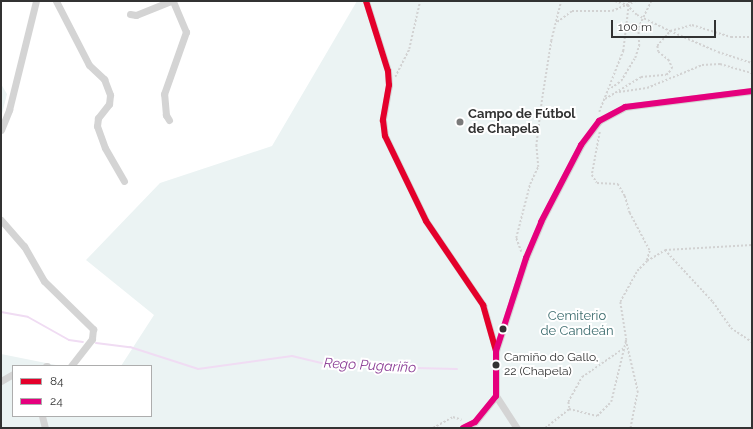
<!DOCTYPE html>
<meta charset="utf-8">
<style>
body{margin:0}
#map{position:relative;width:753px;height:429px;overflow:hidden;background:#fff;font-family:Raleway,sans-serif}
div>[style]{position:absolute}
.green>*{inset:0;background:#ebf3f3}
.stream>*{height:2px;margin:-1px;padding:0 1px;transform-origin:1px;border-radius:1px;background:#f0dcf3}
.path>*{height:1.5px;margin-top:-0.75px;transform-origin:0;background:repeating-linear-gradient(90deg,#d2d2d2 0 2px,transparent 0 4px)}
.minor>*{height:7px;margin:-3.5px;padding:0 3.5px;transform-origin:3.5px;border-radius:3.5px;background:#d4d4d4}
.bus-1>*{height:6px;margin:-3px;padding:0 3px;transform-origin:3px;border-radius:3px;background:#e4002b}
.bus-2>*{height:6px;margin:-3px;padding:0 3px;transform-origin:3px;border-radius:3px;background:#e5007d}
.dots>*{width:11px;height:11px;translate:-50% -50%;box-sizing:border-box;border:2px solid #fff;border-radius:50%}
span{translate:-50% -50%;white-space:nowrap;text-align:center;line-height:1.15;-webkit-text-stroke:4px #fff;paint-order:stroke}
.bus-label{font-size:12px;color:#323232}
.left{translate:0 -50%;text-align:left}
.poi-label{font-size:13px;color:#323232;font-weight:700}
.park-label{font-size:13px;color:#3e6d6f}
.water-label{font-size:14px;color:#8c3e96;font-style:italic}
.frame{position:absolute;inset:0;border:2px solid #323232;pointer-events:none}
.legend{position:absolute;left:12px;top:365px;width:140px;height:52px;box-sizing:border-box;background:#fff;border:1px solid #adadad;margin:0;padding:5px 7px;list-style:none;font-size:12px;color:#323232}
.legend li{display:flex;align-items:center;gap:8px;height:20px}
.legend b{width:20px;border:1px solid #adadad}
.scale{position:absolute;left:611px;top:20px;width:105px;height:18px;box-sizing:border-box;border:2px solid #323232;border-top:0;padding-left:5px;font-size:12px;line-height:14px;white-space:nowrap;color:#323232;-webkit-text-stroke:3px #fff;paint-order:stroke}
</style>
<div id="map">
<div class="green">
<i style="clip-path:polygon(357px 1px,752px 1px,752px 428px,1px 428px,1px 354px,61px 366px,13px 366px,13px 416px,151px 416px,151px 366px,121px 366px,154px 315px,86px 260px,160px 183px,272px 146px)"></i>
<i style="clip-path:polygon(1px 84px,7px 94px,1px 118px)"></i>
</div>
<div class="stream">
<i style="left:1px;top:312px;width:27px;rotate:10deg"></i>
<i style="left:28px;top:317px;width:47px;rotate:29.3deg"></i>
<i style="left:69px;top:340px;width:14px;rotate:8deg"></i>
<i style="left:96px;top:343px;width:34px;rotate:7deg"></i>
<i style="left:130px;top:347px;width:71px;rotate:17.9deg"></i>
<i style="left:198px;top:369px;width:95px;rotate:-7.9deg"></i>
<i style="left:292px;top:356px;width:43px;rotate:13.4deg"></i>
<i style="left:334px;top:366px;width:123px;rotate:1.4deg"></i>
</div>
<div class="path">
<i style="left:615px;top:1px;width:13px;rotate:18deg"></i>
<i style="left:627px;top:5px;width:14px;rotate:45deg"></i>
<i style="left:637px;top:15px;width:37px;rotate:26deg"></i>
<i style="left:670px;top:31px;width:52px;rotate:23.6deg"></i>
<i style="left:718px;top:52px;width:36px;rotate:18deg"></i>
<i style="left:557px;top:22px;width:19px;rotate:-36deg"></i>
<i style="left:572px;top:11px;width:40px"></i>
<i style="left:612px;top:11px;width:25px;rotate:-23deg"></i>
<i style="left:395px;top:77px;width:31px;rotate:-63deg"></i>
<i style="left:409px;top:49px;width:49px;rotate:-77.1deg"></i>
<i style="left:611px;top:88px;width:12px;rotate:-35deg"></i>
<i style="left:621px;top:81px;width:27px;rotate:-59deg"></i>
<i style="left:635px;top:58px;width:13px;rotate:-72deg"></i>
<i style="left:639px;top:46px;width:18px;rotate:-93deg"></i>
<i style="left:638px;top:28px;width:30px;rotate:-64deg"></i>
<i style="left:619px;top:92px;width:28px;rotate:-8deg"></i>
<i style="left:647px;top:88px;width:60px;rotate:-22.7deg"></i>
<i style="left:702px;top:65px;width:18px;rotate:-3deg"></i>
<i style="left:720px;top:64px;width:33px;rotate:16deg"></i>
<i style="left:605px;top:99px;width:42px;rotate:-31.4deg"></i>
<i style="left:641px;top:77px;width:25px;rotate:-5deg"></i>
<i style="left:666px;top:75px;width:8px;rotate:-45deg"></i>
<i style="left:672px;top:69px;width:9px;rotate:-111deg"></i>
<i style="left:669px;top:61px;width:14px;rotate:-141deg"></i>
<i style="left:658px;top:52px;width:6px;rotate:-99deg"></i>
<i style="left:657px;top:46px;width:20px;rotate:-49deg"></i>
<i style="left:670px;top:31px;width:23px;rotate:-15deg"></i>
<i style="left:692px;top:25px;width:41px;rotate:17.1deg"></i>
<i style="left:731px;top:37px;width:21px"></i>
<i style="left:599px;top:112px;width:66px;rotate:-68.5deg"></i>
<i style="left:623px;top:51px;width:50px;rotate:-83.2deg"></i>
<i style="left:600px;top:132px;width:44px;rotate:100.5deg"></i>
<i style="left:592px;top:175px;width:9px;rotate:58deg"></i>
<i style="left:597px;top:183px;width:21px;rotate:3deg"></i>
<i style="left:618px;top:184px;width:14px;rotate:60deg"></i>
<i style="left:625px;top:196px;width:18px;rotate:74deg"></i>
<i style="left:630px;top:213px;width:43px;rotate:62.2deg"></i>
<i style="left:650px;top:251px;width:10px;rotate:107deg"></i>
<i style="left:665px;top:250px;width:71px;rotate:47.3deg"></i>
<i style="left:713px;top:302px;width:32px;rotate:55deg"></i>
<i style="left:731px;top:328px;width:25px;rotate:34deg"></i>
<i style="left:521px;top:252px;width:15px;rotate:-110deg"></i>
<i style="left:516px;top:238px;width:56px;rotate:-75.5deg"></i>
<i style="left:530px;top:184px;width:19px;rotate:-65deg"></i>
<i style="left:538px;top:167px;width:21px;rotate:-95deg"></i>
<i style="left:536px;top:146px;width:48px;rotate:-82.9deg"></i>
<i style="left:542px;top:98px;width:58px;rotate:-81deg"></i>
<i style="left:551px;top:41px;width:41px;rotate:-76deg"></i>
<i style="left:626px;top:340px;width:52px;rotate:76.8deg"></i>
<i style="left:638px;top:391px;width:38px;rotate:101deg"></i>
<i style="left:569px;top:408px;width:6px;rotate:-99deg"></i>
<i style="left:568px;top:402px;width:29px;rotate:-61deg"></i>
<i style="left:582px;top:377px;width:51px;rotate:-34.6deg"></i>
<i style="left:337px;top:428px;width:3px"></i>
<i style="left:433px;top:428px;width:23px;rotate:-29deg"></i>
<i style="left:453px;top:417px;width:9px;rotate:18deg"></i>
<i style="left:545px;top:428px;width:31px;rotate:-38deg"></i>
<i style="left:569px;top:409px;width:29px;rotate:14deg"></i>
<i style="left:597px;top:416px;width:20px;rotate:-45deg"></i>
<i style="left:611px;top:402px;width:64px;rotate:-76.4deg"></i>
<i style="left:626px;top:340px;width:38px;rotate:-99deg"></i>
<i style="left:620px;top:302px;width:35px;rotate:-61deg"></i>
<i style="left:637px;top:271px;width:14px;rotate:-45deg"></i>
<i style="left:647px;top:261px;width:21px;rotate:-31deg"></i>
<i style="left:665px;top:250px;width:87px;rotate:-3.3deg"></i>
</div>
<div class="minor">
<i style="left:56px;top:1px;width:72px;rotate:62.7deg"></i>
<i style="left:89px;top:65px;width:21px;rotate:43deg"></i>
<i style="left:104px;top:79px;width:17px;rotate:69deg"></i>
<i style="left:110px;top:95px;width:9px;rotate:96deg"></i>
<i style="left:109px;top:104px;width:18px;rotate:128deg"></i>
<i style="left:98px;top:118px;width:8px;rotate:97deg"></i>
<i style="left:97px;top:126px;width:23px;rotate:70deg"></i>
<i style="left:105px;top:148px;width:38px;rotate:60deg"></i>
<i style="left:366px;top:1px;width:73px;rotate:72.6deg"></i>
<i style="left:388px;top:71px;width:14px;rotate:86deg"></i>
<i style="left:389px;top:85px;width:36px;rotate:100deg"></i>
<i style="left:383px;top:120px;width:16px;rotate:83deg"></i>
<i style="left:385px;top:136px;width:94px;rotate:64.2deg"></i>
<i style="left:426px;top:221px;width:102px;rotate:55.8deg"></i>
<i style="left:483px;top:305px;width:48px;rotate:74.2deg"></i>
<i style="left:130px;top:14px;width:6px;rotate:9deg"></i>
<i style="left:136px;top:15px;width:37px;rotate:-22deg"></i>
<i style="left:169px;top:120px;width:6px;rotate:-121deg"></i>
<i style="left:166px;top:115px;width:21px;rotate:-95deg"></i>
<i style="left:164px;top:94px;width:66px;rotate:-70.5deg"></i>
<i style="left:186px;top:32px;width:34px;rotate:-113deg"></i>
<i style="left:1px;top:130px;width:22px;rotate:-68deg"></i>
<i style="left:9px;top:110px;width:112px;rotate:-76.1deg"></i>
<i style="left:1px;top:220px;width:35px;rotate:49deg"></i>
<i style="left:24px;top:246px;width:40px;rotate:60.3deg"></i>
<i style="left:44px;top:281px;width:69px;rotate:44.4deg"></i>
<i style="left:93px;top:329px;width:10px;rotate:96deg"></i>
<i style="left:92px;top:339px;width:34px;rotate:128deg"></i>
<i style="left:46px;top:366px;width:1px"></i>
<i style="left:1px;top:381px;width:14px;rotate:-30deg"></i>
<i style="left:496px;top:396px;width:38px;rotate:57deg"></i>
<i style="left:42px;top:416px;width:12px;rotate:76deg"></i>
<i style="left:463px;top:428px;width:13px;rotate:-27deg"></i>
<i style="left:475px;top:422px;width:33px;rotate:-51deg"></i>
<i style="left:496px;top:396px;width:45px;rotate:-90deg"></i>
<i style="left:496px;top:351px;width:98px;rotate:-72.1deg"></i>
<i style="left:526px;top:258px;width:39px;rotate:-67deg"></i>
<i style="left:541px;top:222px;width:87px;rotate:-62.5deg"></i>
<i style="left:581px;top:145px;width:30px;rotate:-53deg"></i>
<i style="left:599px;top:121px;width:30px;rotate:-28deg"></i>
<i style="left:625px;top:107px;width:128px;rotate:-7.2deg"></i>
</div>
<div class="bus-1">
<i style="left:366px;top:1px;width:73px;rotate:72.6deg"></i>
<i style="left:388px;top:71px;width:14px;rotate:86deg"></i>
<i style="left:389px;top:85px;width:36px;rotate:100deg"></i>
<i style="left:383px;top:120px;width:16px;rotate:83deg"></i>
<i style="left:385px;top:136px;width:94px;rotate:64.2deg"></i>
<i style="left:426px;top:221px;width:102px;rotate:55.8deg"></i>
<i style="left:483px;top:305px;width:48px;rotate:74.2deg"></i>
</div>
<div class="bus-2">
<i style="left:463px;top:428px;width:13px;rotate:-27deg"></i>
<i style="left:475px;top:422px;width:33px;rotate:-51deg"></i>
<i style="left:496px;top:396px;width:45px;rotate:-90deg"></i>
<i style="left:496px;top:351px;width:98px;rotate:-72.1deg"></i>
<i style="left:526px;top:258px;width:39px;rotate:-67deg"></i>
<i style="left:541px;top:222px;width:87px;rotate:-62.5deg"></i>
<i style="left:581px;top:145px;width:30px;rotate:-53deg"></i>
<i style="left:599px;top:121px;width:30px;rotate:-28deg"></i>
<i style="left:625px;top:107px;width:128px;rotate:-7.2deg"></i>
</div>
<div class="dots">
<i style="left:460px;top:122px;background:#7a7a7a"></i>
<i style="left:503px;top:329px;background:#323232"></i>
<i style="left:496px;top:365px;background:#323232"></i>
</div>
<div class="bus-label">
<span class="left" style="left:504px;top:365px">Camiño do Gallo,<br>22 (Chapela)</span>
</div>
<div class="poi-label">
<span class="left" style="left:468px;top:122px">Campo de Fútbol<br>de Chapela</span>
</div>
<div class="park-label">
<span style="left:577px;top:324px">Cemiterio<br>de Candeán</span>
</div>
<div class="water-label">
<span style="left:370px;top:365px;rotate:3deg">Rego Pugariño</span>
</div>
<div class="frame"></div>
<ul class="legend">
<li><b style="height:5px;background:#e4002b"></b>84</li>
<li><b style="height:5px;background:#e5007d"></b>24</li>
</ul>
<div class="scale">100 m</div>
</div>
